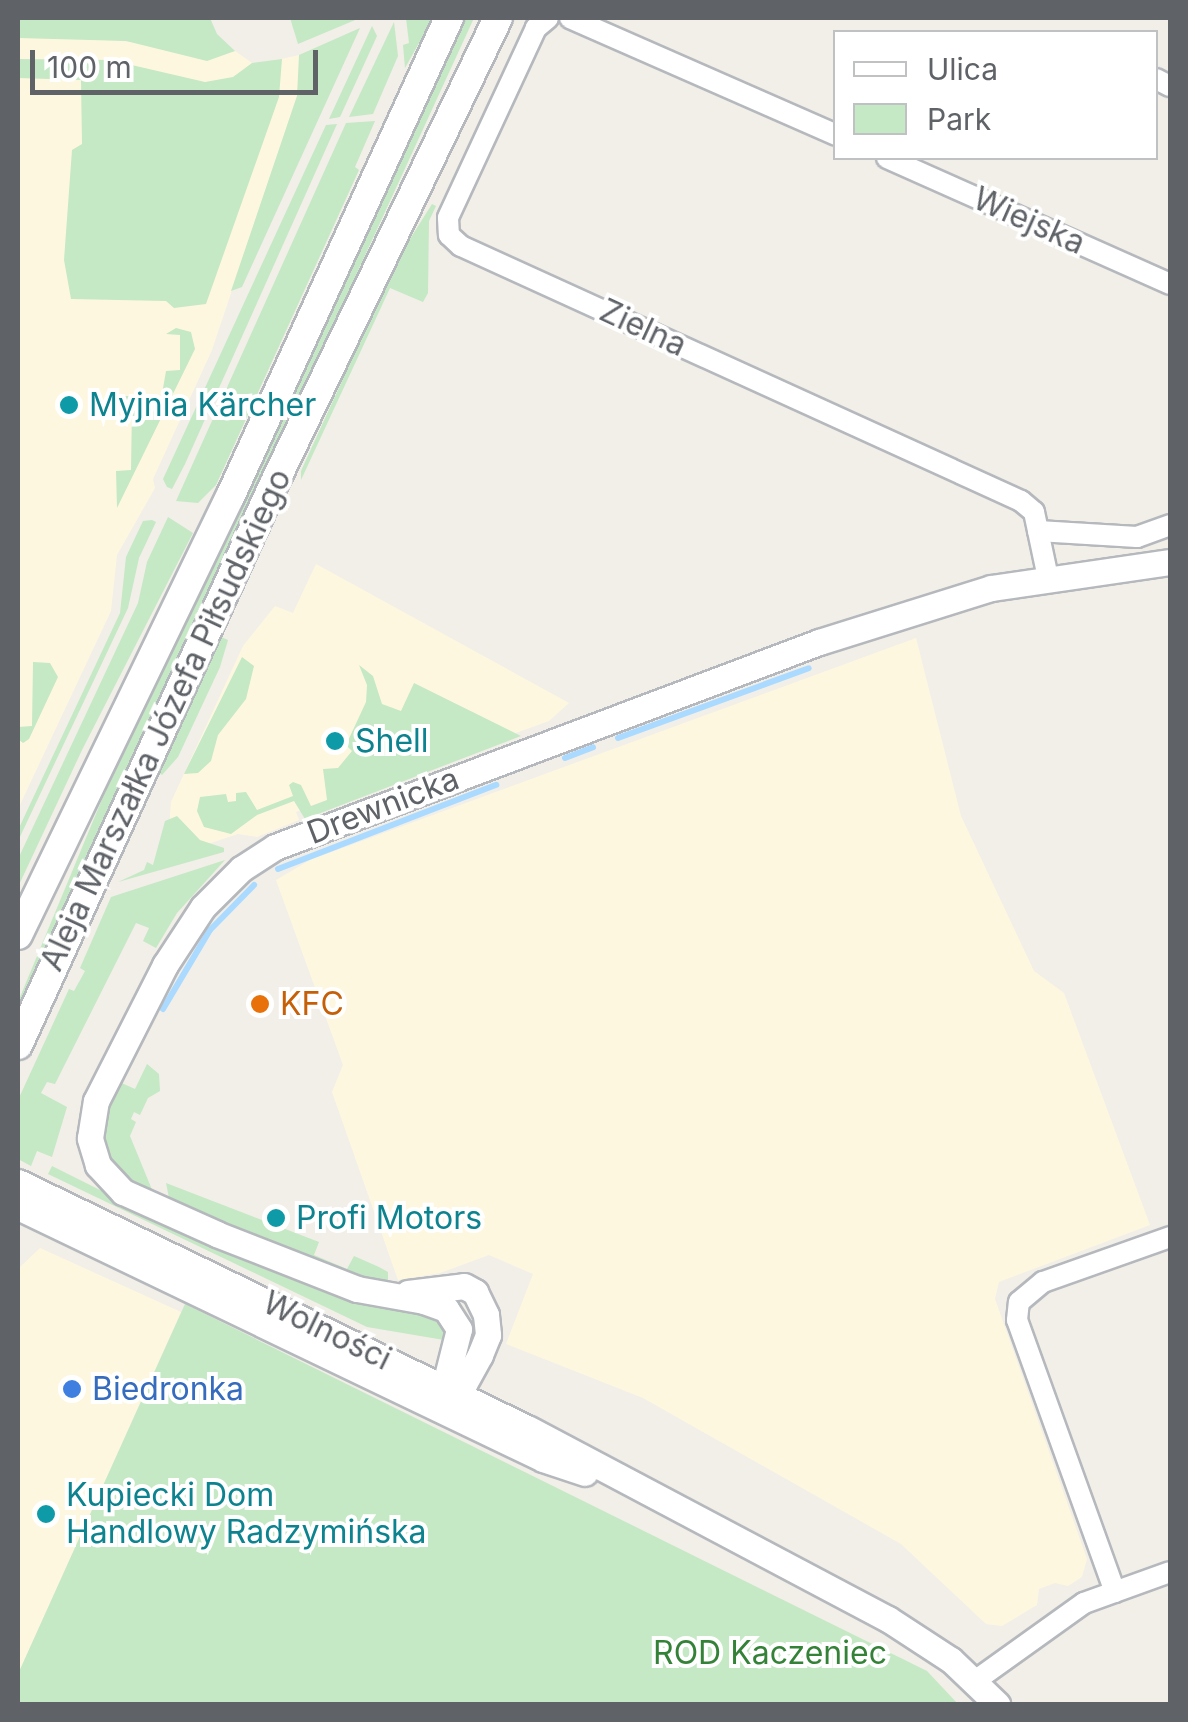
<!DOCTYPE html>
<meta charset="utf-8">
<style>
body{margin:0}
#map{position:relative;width:1188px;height:1722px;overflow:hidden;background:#f1efe8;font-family:Inter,sans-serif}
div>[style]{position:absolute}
.commercial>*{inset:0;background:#fef7e0}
.green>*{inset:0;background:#c5e8c5}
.stream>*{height:6px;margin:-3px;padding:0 3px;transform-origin:3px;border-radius:3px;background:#aadaff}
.roads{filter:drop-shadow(2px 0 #b5b8bc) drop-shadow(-2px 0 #b5b8bc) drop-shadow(0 2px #b5b8bc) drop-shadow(0 -2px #b5b8bc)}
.minor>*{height:20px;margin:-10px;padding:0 10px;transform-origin:10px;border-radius:10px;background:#fff}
.tertiary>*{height:25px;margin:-12.5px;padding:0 12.5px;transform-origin:12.5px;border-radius:12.5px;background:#fff}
.secondary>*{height:28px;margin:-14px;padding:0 14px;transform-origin:14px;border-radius:14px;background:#fff}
.dots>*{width:28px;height:28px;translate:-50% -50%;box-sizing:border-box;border:5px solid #fff;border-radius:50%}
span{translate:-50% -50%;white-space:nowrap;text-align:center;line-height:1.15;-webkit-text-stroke:8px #fff;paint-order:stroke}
.street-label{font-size:32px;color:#5f6368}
.culture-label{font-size:32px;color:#0d838f}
.left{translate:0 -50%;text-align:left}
.food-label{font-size:32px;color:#c56008}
.shop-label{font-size:32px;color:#366cbe}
.park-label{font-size:32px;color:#348238}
.frame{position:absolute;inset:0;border:20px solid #5f6368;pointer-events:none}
.legend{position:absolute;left:833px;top:30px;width:325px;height:130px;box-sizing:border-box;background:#fff;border:2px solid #bfc1c3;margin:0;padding:12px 18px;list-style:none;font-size:30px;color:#5f6368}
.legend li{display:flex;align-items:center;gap:20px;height:50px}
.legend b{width:50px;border:2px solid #bfc1c3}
.scale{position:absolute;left:30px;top:50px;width:288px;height:45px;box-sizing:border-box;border:5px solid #5f6368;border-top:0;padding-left:12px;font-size:30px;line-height:35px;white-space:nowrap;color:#5f6368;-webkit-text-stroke:8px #fff;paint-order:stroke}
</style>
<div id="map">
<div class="commercial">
<i style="clip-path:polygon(18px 32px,235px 51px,255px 65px,299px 55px,300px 62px,297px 96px,212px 350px,153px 479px,155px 488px,117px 555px,111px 611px,18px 809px)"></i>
<i style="clip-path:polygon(316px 564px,569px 703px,549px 721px,296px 812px,299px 820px,257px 837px,238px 834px,202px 846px,168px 842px,171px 802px,243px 646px,275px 606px,293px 613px)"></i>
<i style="clip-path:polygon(916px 638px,961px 816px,1034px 971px,1064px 993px,1150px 1225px,999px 1282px,995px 1299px,1087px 1559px,1082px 1577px,1068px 1586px,1055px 1583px,1039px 1589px,1037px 1605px,1002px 1626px,986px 1624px,901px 1544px,643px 1398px,506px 1344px,533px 1274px,489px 1255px,440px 1273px,398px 1280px,332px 1092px,343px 1065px,276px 880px,310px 860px)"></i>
<i style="clip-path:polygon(40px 1248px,181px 1312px,18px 1674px,18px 1269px)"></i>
</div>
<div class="green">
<i style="clip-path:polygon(18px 18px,210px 18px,217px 34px,235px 51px,207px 61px,126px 41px,18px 38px)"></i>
<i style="clip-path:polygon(290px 18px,360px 18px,298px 44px)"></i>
<i style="clip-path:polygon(406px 18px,433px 18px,405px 68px,403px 45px,409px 43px)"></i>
<i style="clip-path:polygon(461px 18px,474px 18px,18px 1012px,18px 1002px,103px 797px)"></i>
<i style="clip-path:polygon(394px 22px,398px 56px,373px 114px,349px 117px)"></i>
<i style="clip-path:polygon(372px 26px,377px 36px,340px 117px,329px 119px)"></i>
<i style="clip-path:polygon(360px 28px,242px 287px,231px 291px,297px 96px,299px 55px)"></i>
<i style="clip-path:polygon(18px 59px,110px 60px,205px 82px,233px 77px,252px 63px,282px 59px,279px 97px,206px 304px,174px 308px,166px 301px,71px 299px,64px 260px,72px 150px,82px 144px,81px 80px,18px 78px)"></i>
<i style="clip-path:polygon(375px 121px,355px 167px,359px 170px,216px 485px,198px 503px,176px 501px,346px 123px)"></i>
<i style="clip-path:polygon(337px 124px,185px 464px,172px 489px,167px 487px,163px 479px,326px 125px)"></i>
<i style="clip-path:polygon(432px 204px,436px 206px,429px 221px,428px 293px,423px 302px,390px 288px,301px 480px,301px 471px,398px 258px)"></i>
<i style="clip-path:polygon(176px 328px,191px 332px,195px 349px,117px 508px,116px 471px,131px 470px,132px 407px,118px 404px,125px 396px,137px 396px,137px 411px,159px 411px,166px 371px,180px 370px,180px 335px,166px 334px)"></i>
<i style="clip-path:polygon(168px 517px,193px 533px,82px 750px,18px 887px,18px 859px,138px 603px,147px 562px)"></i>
<i style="clip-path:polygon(152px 520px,156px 522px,139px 558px,128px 608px,18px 841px,18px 830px,120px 613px,126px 557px,143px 521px)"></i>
<i style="clip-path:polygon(219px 636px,228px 640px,220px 667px,178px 757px,162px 775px,158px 772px,163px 758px)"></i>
<i style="clip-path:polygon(242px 657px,254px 666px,246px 699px,218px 735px,211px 761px,198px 773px,184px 774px)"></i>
<i style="clip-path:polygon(33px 662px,50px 663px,58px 677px,29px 739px,23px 743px,18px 739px,18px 727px,32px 726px)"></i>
<i style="clip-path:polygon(359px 665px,373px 676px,382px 704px,401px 711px,414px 683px,521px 736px,305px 819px,294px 801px,257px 815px,231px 834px,204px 827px,197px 811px,200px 797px,226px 794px,228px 802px,236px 801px,236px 793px,246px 792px,257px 810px,293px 796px,289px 785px,293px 782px,301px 785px,311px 806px,327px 800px,323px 769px,338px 768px,352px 751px,346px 745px,366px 702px,367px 685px)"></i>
<i style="clip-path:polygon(177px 816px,200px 840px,224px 848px,224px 852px,118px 882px,144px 870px,147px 862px,153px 865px,165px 821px)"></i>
<i style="clip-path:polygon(225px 860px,177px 913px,156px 948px,143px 941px,149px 928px,136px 923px,55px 1084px,47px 1082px,41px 1093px,67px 1107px,52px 1157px,37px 1151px,31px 1166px,18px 1159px,18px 1100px,69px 989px,74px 991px,85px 971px,80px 968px,111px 897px)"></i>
<i style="clip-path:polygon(147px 1064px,159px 1074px,160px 1091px,148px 1098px,140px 1115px,134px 1112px,131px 1119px,136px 1122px,130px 1136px,155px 1197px,136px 1188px,113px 1164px,102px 1136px,102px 1119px,117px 1081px,135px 1089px)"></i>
<i style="clip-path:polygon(52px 1166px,170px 1225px,442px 1318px,450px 1341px,367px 1327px,48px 1174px)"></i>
<i style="clip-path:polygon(166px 1183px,319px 1242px,314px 1255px,347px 1269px,354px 1256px,379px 1267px,388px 1272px,388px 1283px,372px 1282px,170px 1203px)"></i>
<i style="clip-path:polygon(185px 1304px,927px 1671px,958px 1704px,18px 1704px,18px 1674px)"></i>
</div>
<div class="stream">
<i style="left:618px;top:738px;width:203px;rotate:-20.1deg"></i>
<i style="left:565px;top:758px;width:30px;rotate:-21deg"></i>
<i style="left:278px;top:869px;width:234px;rotate:-21.1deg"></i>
<i style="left:163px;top:1009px;width:92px;rotate:-59.3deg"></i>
<i style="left:210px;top:930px;width:63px;rotate:-45.6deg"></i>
</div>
<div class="roads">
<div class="minor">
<i style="left:548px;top:18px;width:16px;rotate:140deg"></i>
<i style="left:536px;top:28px;width:209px;rotate:114.9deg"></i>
<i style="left:448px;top:218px;width:17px;rotate:87deg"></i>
<i style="left:449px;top:235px;width:16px;rotate:43deg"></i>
<i style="left:461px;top:246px;width:615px;rotate:24.48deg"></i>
<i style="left:1021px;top:501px;width:17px;rotate:40deg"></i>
<i style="left:1034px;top:512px;width:67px;rotate:78deg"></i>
<i style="left:570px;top:18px;width:291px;rotate:23.7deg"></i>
<i style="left:1156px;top:79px;width:16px;rotate:27deg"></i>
<i style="left:887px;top:158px;width:310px;rotate:24deg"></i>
<i style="left:1038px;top:531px;width:99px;rotate:3.5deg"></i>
<i style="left:1137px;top:537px;width:35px;rotate:-20deg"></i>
<i style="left:1115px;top:1592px;width:289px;rotate:-109.8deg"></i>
<i style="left:1017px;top:1320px;width:18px;rotate:-84deg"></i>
<i style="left:1019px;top:1302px;width:31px;rotate:-40deg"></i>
<i style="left:1043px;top:1282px;width:135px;rotate:-19.5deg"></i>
<i style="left:975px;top:1681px;width:134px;rotate:-35.6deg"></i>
<i style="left:1084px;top:1603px;width:91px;rotate:-19.8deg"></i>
</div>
<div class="tertiary">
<i style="left:18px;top:1182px;width:568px;rotate:25.8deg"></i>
<i style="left:529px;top:1429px;width:406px;rotate:27.9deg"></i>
<i style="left:888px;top:1619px;width:75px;rotate:33.1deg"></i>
<i style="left:951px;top:1660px;width:64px;rotate:43.7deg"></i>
<i style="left:18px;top:1207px;width:582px;rotate:25.64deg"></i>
<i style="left:543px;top:1459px;width:44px;rotate:18.4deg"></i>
<i style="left:408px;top:1293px;width:56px;rotate:-7.1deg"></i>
<i style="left:464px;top:1286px;width:13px;rotate:29deg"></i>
<i style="left:475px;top:1292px;width:25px;rotate:64deg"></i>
<i style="left:486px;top:1315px;width:20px;rotate:84deg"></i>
<i style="left:488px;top:1335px;width:22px;rotate:112deg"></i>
<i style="left:480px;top:1355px;width:33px;rotate:119deg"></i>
<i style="left:464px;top:1384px;width:25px;rotate:133deg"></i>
<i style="left:439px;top:1408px;width:81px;rotate:-75.8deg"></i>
<i style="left:459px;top:1329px;width:24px;rotate:-123deg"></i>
<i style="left:446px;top:1309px;width:23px;rotate:-160deg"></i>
<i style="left:424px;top:1301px;width:68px;rotate:-169.8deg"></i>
<i style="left:357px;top:1289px;width:150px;rotate:-158.6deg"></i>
<i style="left:217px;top:1234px;width:103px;rotate:-155.9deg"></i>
<i style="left:123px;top:1192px;width:37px;rotate:-133deg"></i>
<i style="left:98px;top:1165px;width:28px;rotate:-107deg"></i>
<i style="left:90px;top:1138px;width:37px;rotate:-81deg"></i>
<i style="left:96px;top:1101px;width:153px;rotate:-63.1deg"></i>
<i style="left:165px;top:965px;width:69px;rotate:-56.8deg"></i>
<i style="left:203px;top:907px;width:54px;rotate:-45deg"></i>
<i style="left:241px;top:869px;width:40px;rotate:-32.9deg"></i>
<i style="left:275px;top:847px;width:581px;rotate:-20.65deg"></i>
<i style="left:819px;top:642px;width:180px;rotate:-17.4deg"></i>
<i style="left:991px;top:588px;width:181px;rotate:-8.3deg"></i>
</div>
<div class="secondary">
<i style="left:18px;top:935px;width:487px;rotate:-64.2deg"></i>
<i style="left:230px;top:497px;width:527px;rotate:-65.43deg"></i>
<i style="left:18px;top:1045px;width:614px;rotate:-65.48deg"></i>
<i style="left:273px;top:486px;width:519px;rotate:-64.32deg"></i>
</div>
</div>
<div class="dots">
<i style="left:69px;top:405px;background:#0f9aa8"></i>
<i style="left:335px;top:741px;background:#0f9aa8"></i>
<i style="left:260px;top:1004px;background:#e8710a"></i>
<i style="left:276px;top:1218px;background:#0f9aa8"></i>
<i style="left:72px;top:1389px;background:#3f7fe0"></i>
<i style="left:46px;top:1514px;background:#0f9aa8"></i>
</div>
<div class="street-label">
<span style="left:1029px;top:221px;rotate:24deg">Wiejska</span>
<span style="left:643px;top:328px;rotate:25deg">Zielna</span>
<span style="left:166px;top:720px;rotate:-65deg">Aleja Marszałka Józefa Piłsudskiego</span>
<span style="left:383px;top:806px;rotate:-21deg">Drewnicka</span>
<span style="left:327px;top:1331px;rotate:26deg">Wolności</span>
</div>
<div class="culture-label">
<span class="left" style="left:89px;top:405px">Myjnia Kärcher</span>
<span class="left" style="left:355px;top:741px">Shell</span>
<span class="left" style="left:296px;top:1218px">Profi Motors</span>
<span class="left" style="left:66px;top:1514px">Kupiecki Dom<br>Handlowy Radzymińska</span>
</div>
<div class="food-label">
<span class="left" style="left:280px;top:1004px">KFC</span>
</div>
<div class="shop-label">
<span class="left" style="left:92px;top:1389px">Biedronka</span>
</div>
<div class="park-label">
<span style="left:770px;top:1653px">ROD Kaczeniec</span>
</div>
<div class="frame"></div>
<ul class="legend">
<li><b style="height:12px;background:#fff"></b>Ulica</li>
<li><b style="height:28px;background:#c5e8c5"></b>Park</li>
</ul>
<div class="scale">100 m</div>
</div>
